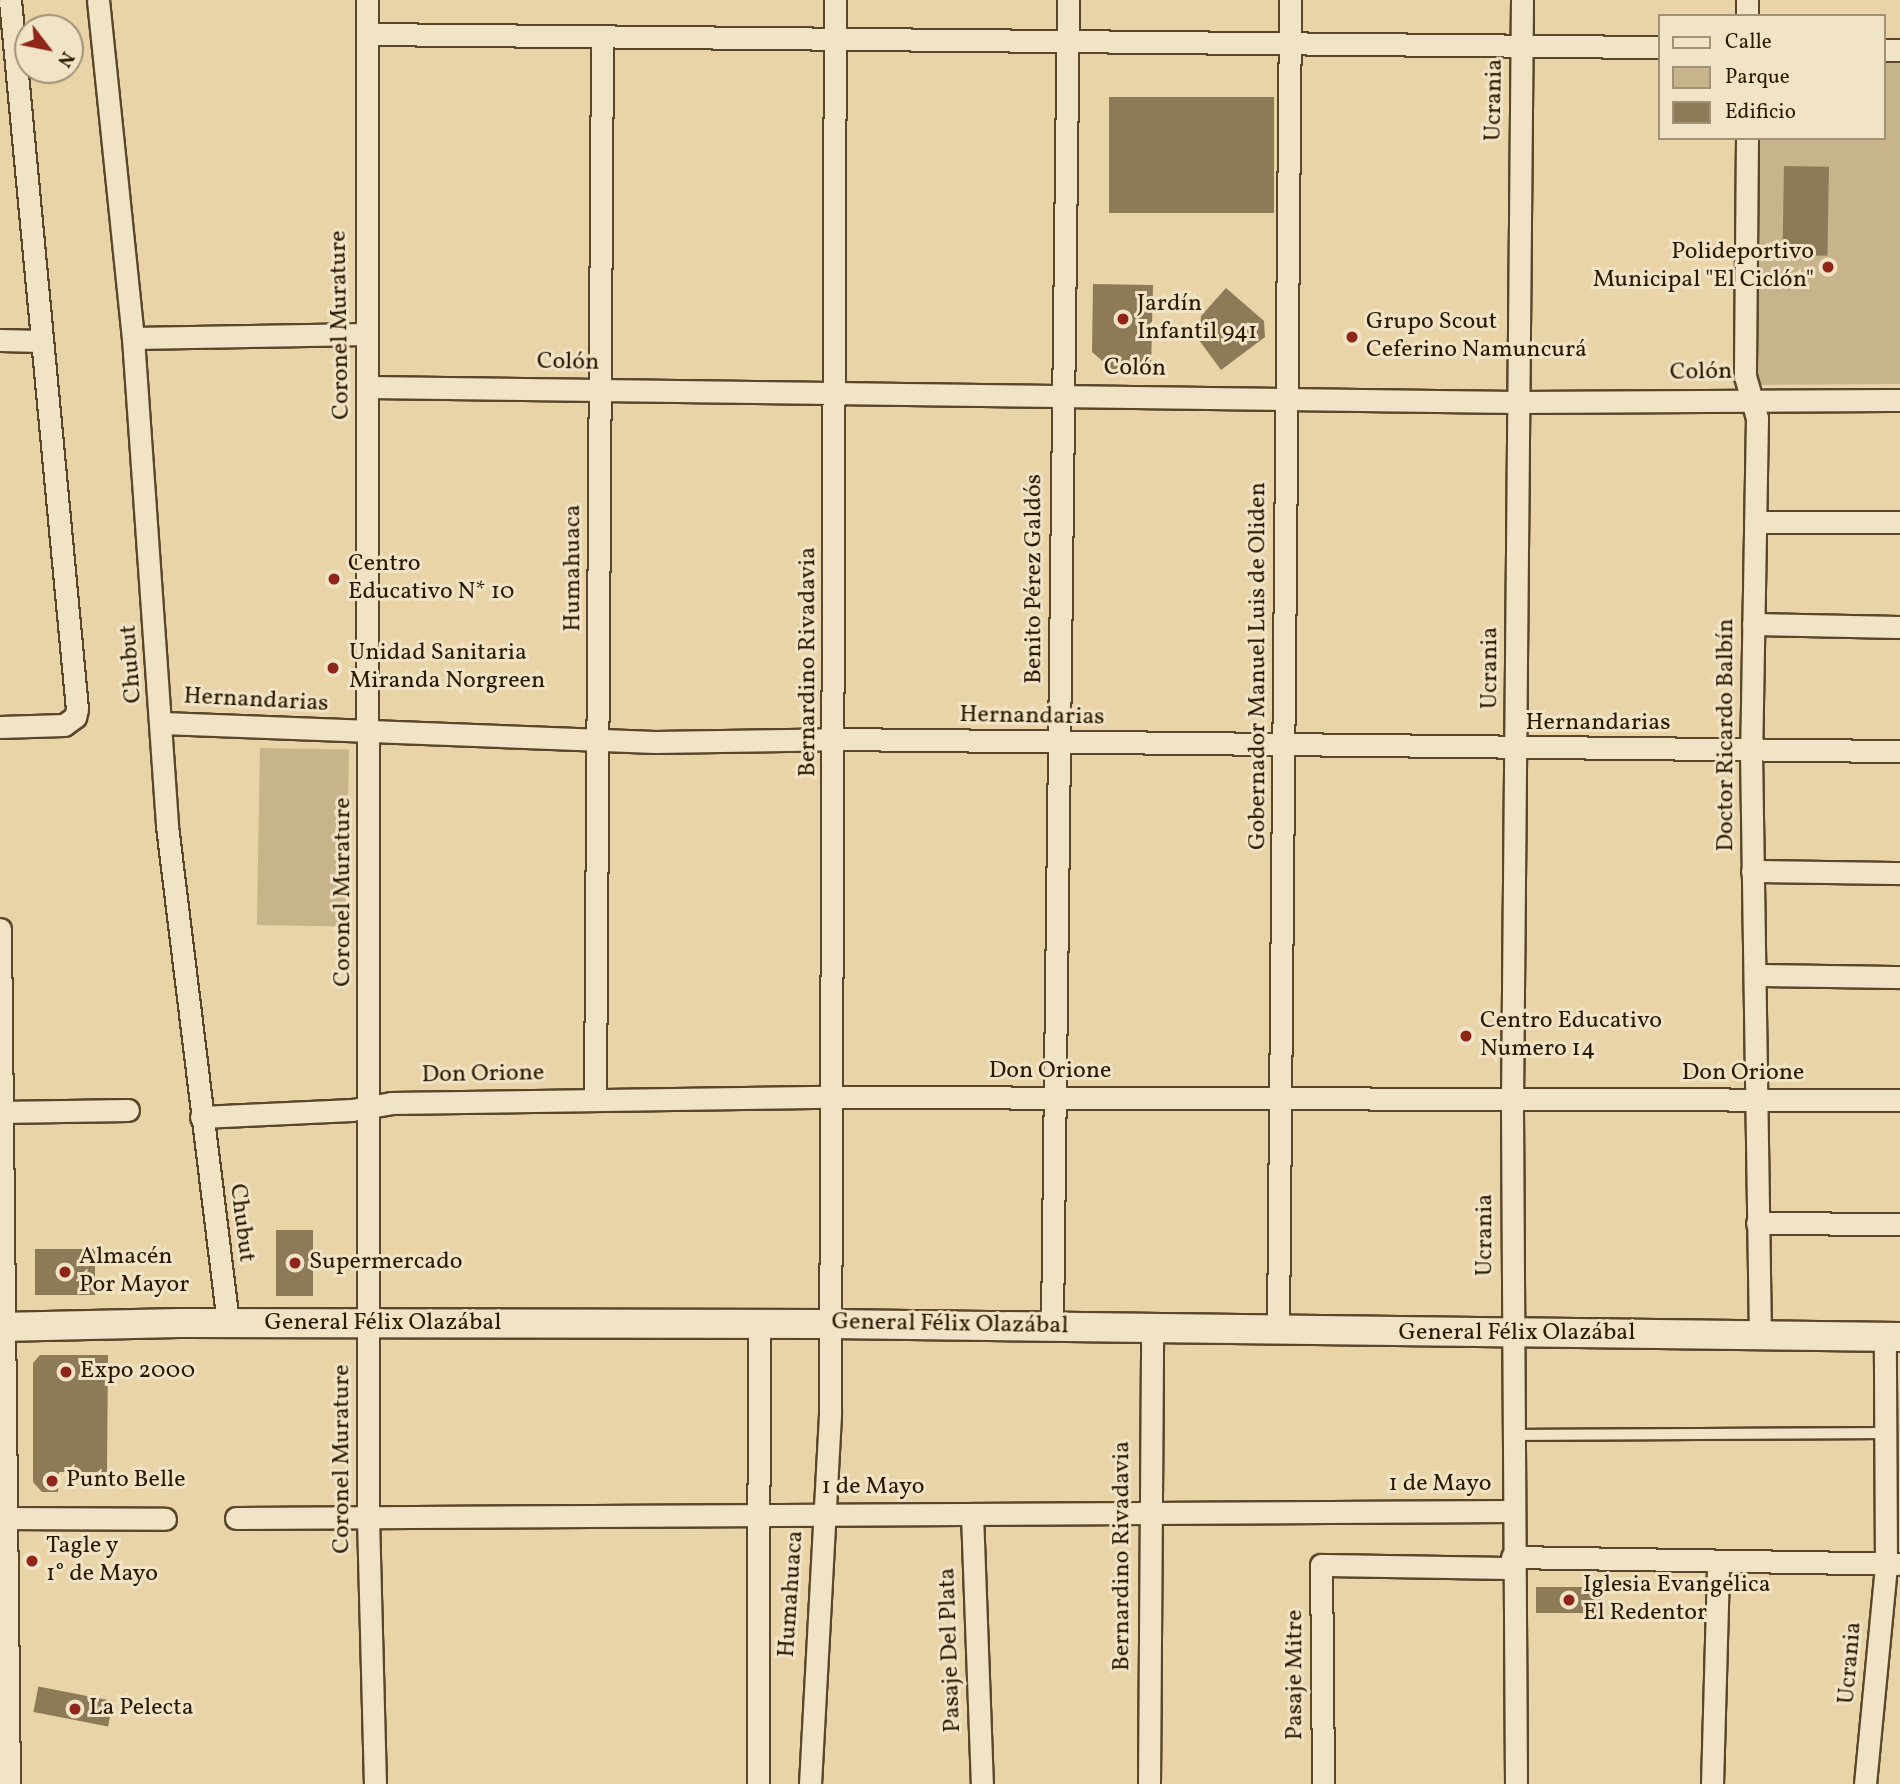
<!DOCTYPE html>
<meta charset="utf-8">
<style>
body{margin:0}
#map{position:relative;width:1900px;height:1784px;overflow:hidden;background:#e8d4a7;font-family:Vollkorn,serif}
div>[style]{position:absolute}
.green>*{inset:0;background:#c8b48b;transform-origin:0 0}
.building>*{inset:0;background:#8d7a57;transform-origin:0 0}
.roads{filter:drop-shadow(2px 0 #5a472a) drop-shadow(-2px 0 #5a472a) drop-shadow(0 2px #5a472a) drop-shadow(0 -2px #5a472a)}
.lane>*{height:10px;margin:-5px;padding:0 5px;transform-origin:5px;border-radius:5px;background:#f0e3c6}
.street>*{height:21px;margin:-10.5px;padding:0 10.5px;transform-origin:10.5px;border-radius:10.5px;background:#f0e3c6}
.secondary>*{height:28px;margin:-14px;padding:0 14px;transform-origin:14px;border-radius:14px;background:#f0e3c6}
.dots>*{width:19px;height:19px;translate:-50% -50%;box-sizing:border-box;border:4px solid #f0e3c6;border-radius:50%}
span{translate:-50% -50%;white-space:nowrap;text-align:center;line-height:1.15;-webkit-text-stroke:6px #f0e3c6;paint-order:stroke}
.street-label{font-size:24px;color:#2a1800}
.poi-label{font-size:24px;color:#2a1800}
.right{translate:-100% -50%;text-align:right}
.left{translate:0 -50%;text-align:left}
.legend{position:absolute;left:1658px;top:14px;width:228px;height:126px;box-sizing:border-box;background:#f0e3c6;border:2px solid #a19277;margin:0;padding:9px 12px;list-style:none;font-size:21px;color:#2a1800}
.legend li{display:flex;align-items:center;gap:14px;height:35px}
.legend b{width:35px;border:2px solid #a19277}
.north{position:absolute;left:14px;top:14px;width:70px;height:70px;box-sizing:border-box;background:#f0e3c6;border:2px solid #a19277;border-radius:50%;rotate:122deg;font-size:19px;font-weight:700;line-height:28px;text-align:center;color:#2a1800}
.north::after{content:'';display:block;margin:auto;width:24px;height:32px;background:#8f2418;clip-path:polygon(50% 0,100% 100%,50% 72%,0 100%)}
</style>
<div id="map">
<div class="green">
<i style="clip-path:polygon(1884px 59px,1900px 59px,1900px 384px,1755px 385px,1756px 138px,1884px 138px)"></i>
<i style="left:260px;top:748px;width:89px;height:177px;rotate:1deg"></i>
</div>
<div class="building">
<i style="left:1109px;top:97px;width:165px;height:116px"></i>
<i style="left:1784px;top:166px;width:45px;height:89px;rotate:1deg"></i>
<i style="clip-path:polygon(1093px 284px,1153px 285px,1151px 371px,1112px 369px,1092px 352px)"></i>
<i style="clip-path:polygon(1226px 288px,1264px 321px,1265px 337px,1221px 370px,1199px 340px,1201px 316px)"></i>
<i style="left:313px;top:1230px;width:66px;height:37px;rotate:90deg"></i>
<i style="left:95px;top:1249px;width:46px;height:60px;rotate:90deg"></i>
<i style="clip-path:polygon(40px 1355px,108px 1355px,107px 1472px,59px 1472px,58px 1492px,42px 1492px,33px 1482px,33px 1363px)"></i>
<i style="left:1601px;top:1587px;width:26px;height:65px;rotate:90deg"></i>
<i style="left:113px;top:1701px;width:26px;height:76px;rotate:101deg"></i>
</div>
<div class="roads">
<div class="lane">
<i style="left:1513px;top:1435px;width:372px;rotate:-0.3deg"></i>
</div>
<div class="street">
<i style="left:98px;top:0;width:340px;rotate:84.1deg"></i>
<i style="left:133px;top:338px;width:489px;rotate:86deg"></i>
<i style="left:167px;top:826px;width:501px;rotate:83deg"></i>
<i style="left:367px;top:0;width:1518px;rotate:89.96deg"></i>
<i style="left:368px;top:1518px;width:266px;rotate:88.5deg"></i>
<i style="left:1747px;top:0;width:16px;rotate:90deg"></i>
<i style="left:367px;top:34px;width:1293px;rotate:0.58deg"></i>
<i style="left:1884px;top:50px;width:16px"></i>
<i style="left:1747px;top:138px;width:238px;rotate:90.5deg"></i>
<i style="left:1745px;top:376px;width:44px;rotate:74.1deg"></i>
<i style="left:1757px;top:418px;width:333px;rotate:91deg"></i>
<i style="left:1751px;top:751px;width:583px;rotate:89.12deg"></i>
<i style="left:133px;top:338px;width:233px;rotate:-1deg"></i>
<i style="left:0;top:340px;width:41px;rotate:1.4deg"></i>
<i style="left:369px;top:387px;width:1148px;rotate:0.75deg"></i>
<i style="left:1517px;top:402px;width:383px;rotate:-0.3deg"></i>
<i style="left:1755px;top:522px;width:145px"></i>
<i style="left:1753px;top:624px;width:147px;rotate:1.2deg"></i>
<i style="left:163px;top:723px;width:492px;rotate:2.2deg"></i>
<i style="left:655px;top:742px;width:181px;rotate:-0.9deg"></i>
<i style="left:836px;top:739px;width:1064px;rotate:0.65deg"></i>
<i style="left:0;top:727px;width:64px;rotate:-1.8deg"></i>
<i style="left:64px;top:725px;width:14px;rotate:-36deg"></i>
<i style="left:75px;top:717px;width:8px;rotate:-76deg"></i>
<i style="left:77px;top:709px;width:712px;rotate:-95.4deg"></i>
<i style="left:1752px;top:871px;width:148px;rotate:0.8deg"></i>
<i style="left:0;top:929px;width:855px;rotate:89.4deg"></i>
<i style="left:1755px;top:975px;width:145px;rotate:0.8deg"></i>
<i style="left:595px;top:1100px;width:1063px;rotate:-89.62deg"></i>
<i style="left:0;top:1112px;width:128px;rotate:-0.9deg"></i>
<i style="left:201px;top:1117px;width:151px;rotate:-2.7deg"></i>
<i style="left:352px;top:1110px;width:40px;rotate:-10deg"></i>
<i style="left:391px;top:1103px;width:439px;rotate:-0.8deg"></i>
<i style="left:830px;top:1097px;width:1070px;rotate:0.16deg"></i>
<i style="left:1757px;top:1223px;width:143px;rotate:0.4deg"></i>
<i style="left:1052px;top:1326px;width:1326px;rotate:-89.31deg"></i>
<i style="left:1278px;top:1332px;width:1332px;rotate:-89.48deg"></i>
<i style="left:972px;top:1514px;width:270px;rotate:87.9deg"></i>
<i style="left:0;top:1518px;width:165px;rotate:0.3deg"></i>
<i style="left:236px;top:1518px;width:1275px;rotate:-0.31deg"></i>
<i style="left:1512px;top:1557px;width:386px;rotate:1deg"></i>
<i style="left:758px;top:1784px;width:460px;rotate:-89.9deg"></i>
<i style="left:810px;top:1784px;width:371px;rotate:-86.9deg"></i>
<i style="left:830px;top:1414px;width:1414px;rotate:-89.8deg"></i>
<i style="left:1149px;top:1784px;width:455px;rotate:-89.6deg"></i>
<i style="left:1323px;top:1784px;width:219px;rotate:-90.5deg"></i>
<i style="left:1321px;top:1565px;width:191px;rotate:0.9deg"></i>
<i style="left:1516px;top:1784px;width:682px;rotate:-90.34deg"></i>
<i style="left:1512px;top:1102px;width:1102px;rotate:-89.48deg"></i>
<i style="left:1712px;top:1784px;width:221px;rotate:-88.4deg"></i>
<i style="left:1865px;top:1784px;width:221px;rotate:-84.5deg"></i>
<i style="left:1886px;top:1564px;width:228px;rotate:-90.3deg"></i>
</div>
<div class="secondary">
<i style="left:0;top:1327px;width:179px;rotate:-1.3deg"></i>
<i style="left:179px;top:1323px;width:652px;rotate:0.09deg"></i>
<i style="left:831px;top:1324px;width:1069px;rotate:0.7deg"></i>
</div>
</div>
<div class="dots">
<i style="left:1828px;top:267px;background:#8f2418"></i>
<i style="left:1123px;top:319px;background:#8f2418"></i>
<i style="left:1352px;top:337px;background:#8f2418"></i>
<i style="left:334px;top:579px;background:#8f2418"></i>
<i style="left:333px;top:668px;background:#8f2418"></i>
<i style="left:1466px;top:1036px;background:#8f2418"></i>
<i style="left:295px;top:1263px;background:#8f2418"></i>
<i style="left:65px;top:1272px;background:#8f2418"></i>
<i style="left:66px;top:1372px;background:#8f2418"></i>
<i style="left:52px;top:1481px;background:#8f2418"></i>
<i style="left:32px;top:1561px;background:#8f2418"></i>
<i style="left:1569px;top:1600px;background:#8f2418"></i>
<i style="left:75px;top:1709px;background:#8f2418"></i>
</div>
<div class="street-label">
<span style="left:1495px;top:100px;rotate:-89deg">Ucrania</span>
<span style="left:341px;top:325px;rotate:-91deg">Coronel Murature</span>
<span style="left:568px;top:363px;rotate:1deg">Colón</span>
<span style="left:1135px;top:369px;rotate:1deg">Colón</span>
<span style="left:1701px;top:373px;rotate:-1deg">Colón</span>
<span style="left:574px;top:568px;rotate:-90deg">Humahuaca</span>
<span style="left:1035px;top:579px;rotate:-90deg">Benito Pérez Galdós</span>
<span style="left:809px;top:662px;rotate:-90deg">Bernardino Rivadavia</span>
<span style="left:132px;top:664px;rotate:-94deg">Chubut</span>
<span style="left:1259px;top:666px;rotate:-90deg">Gobernador Manuel Luis de Oliden</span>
<span style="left:1491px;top:668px;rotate:-90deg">Ucrania</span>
<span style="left:256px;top:701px;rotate:3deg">Hernandarias</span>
<span style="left:1032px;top:717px;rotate:1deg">Hernandarias</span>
<span style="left:1598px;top:724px">Hernandarias</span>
<span style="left:1727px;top:735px;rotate:-90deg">Doctor Ricardo Balbín</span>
<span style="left:344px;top:892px;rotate:-90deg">Coronel Murature</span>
<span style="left:1050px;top:1072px">Don Orione</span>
<span style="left:1743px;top:1074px">Don Orione</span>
<span style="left:483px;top:1075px;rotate:-1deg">Don Orione</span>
<span style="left:241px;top:1223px;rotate:83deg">Chubut</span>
<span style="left:1486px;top:1235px;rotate:-90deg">Ucrania</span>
<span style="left:383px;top:1324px">General Félix Olazábal</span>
<span style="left:950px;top:1325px;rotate:1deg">General Félix Olazábal</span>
<span style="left:1517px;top:1334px">General Félix Olazábal</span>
<span style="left:343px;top:1459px;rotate:-90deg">Coronel Murature</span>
<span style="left:1440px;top:1485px">1 de Mayo</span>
<span style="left:873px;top:1488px">1 de Mayo</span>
<span style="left:1123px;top:1556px;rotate:-90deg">Bernardino Rivadavia</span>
<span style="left:792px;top:1594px;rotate:-86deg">Humahuaca</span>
<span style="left:951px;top:1650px;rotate:-92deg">Pasaje Del Plata</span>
<span style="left:1851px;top:1663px;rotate:-85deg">Ucrania</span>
<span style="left:1296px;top:1675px;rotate:-90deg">Pasaje Mitre</span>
</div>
<div class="poi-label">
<span class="right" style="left:1814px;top:267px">Polideportivo<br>Municipal "El Ciclón"</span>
<span class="left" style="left:1137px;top:319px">Jardín<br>Infantil 941</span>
<span class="left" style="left:1366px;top:337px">Grupo Scout<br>Ceferino Namuncurá</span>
<span class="left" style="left:348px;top:579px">Centro<br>Educativo N* 10</span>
<span class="left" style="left:349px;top:668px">Unidad Sanitaria<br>Miranda Norgreen</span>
<span class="left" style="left:1480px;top:1036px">Centro Educativo<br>Numero 14</span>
<span class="left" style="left:79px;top:1272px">Almacén<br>Por Mayor</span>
<span class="left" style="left:309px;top:1263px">Supermercado</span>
<span class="left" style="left:80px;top:1372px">Expo 2000</span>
<span class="left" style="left:66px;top:1481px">Punto Belle</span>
<span class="left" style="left:46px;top:1561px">Tagle y<br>1° de Mayo</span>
<span class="left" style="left:1583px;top:1600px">Iglesia Evangelica<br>El Redentor</span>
<span class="left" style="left:89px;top:1709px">La Pelecta</span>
</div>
<ul class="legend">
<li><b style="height:9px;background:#f0e3c6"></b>Calle</li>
<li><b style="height:19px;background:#c8b48b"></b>Parque</li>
<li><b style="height:19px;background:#8d7a57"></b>Edificio</li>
</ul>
<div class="north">N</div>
</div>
